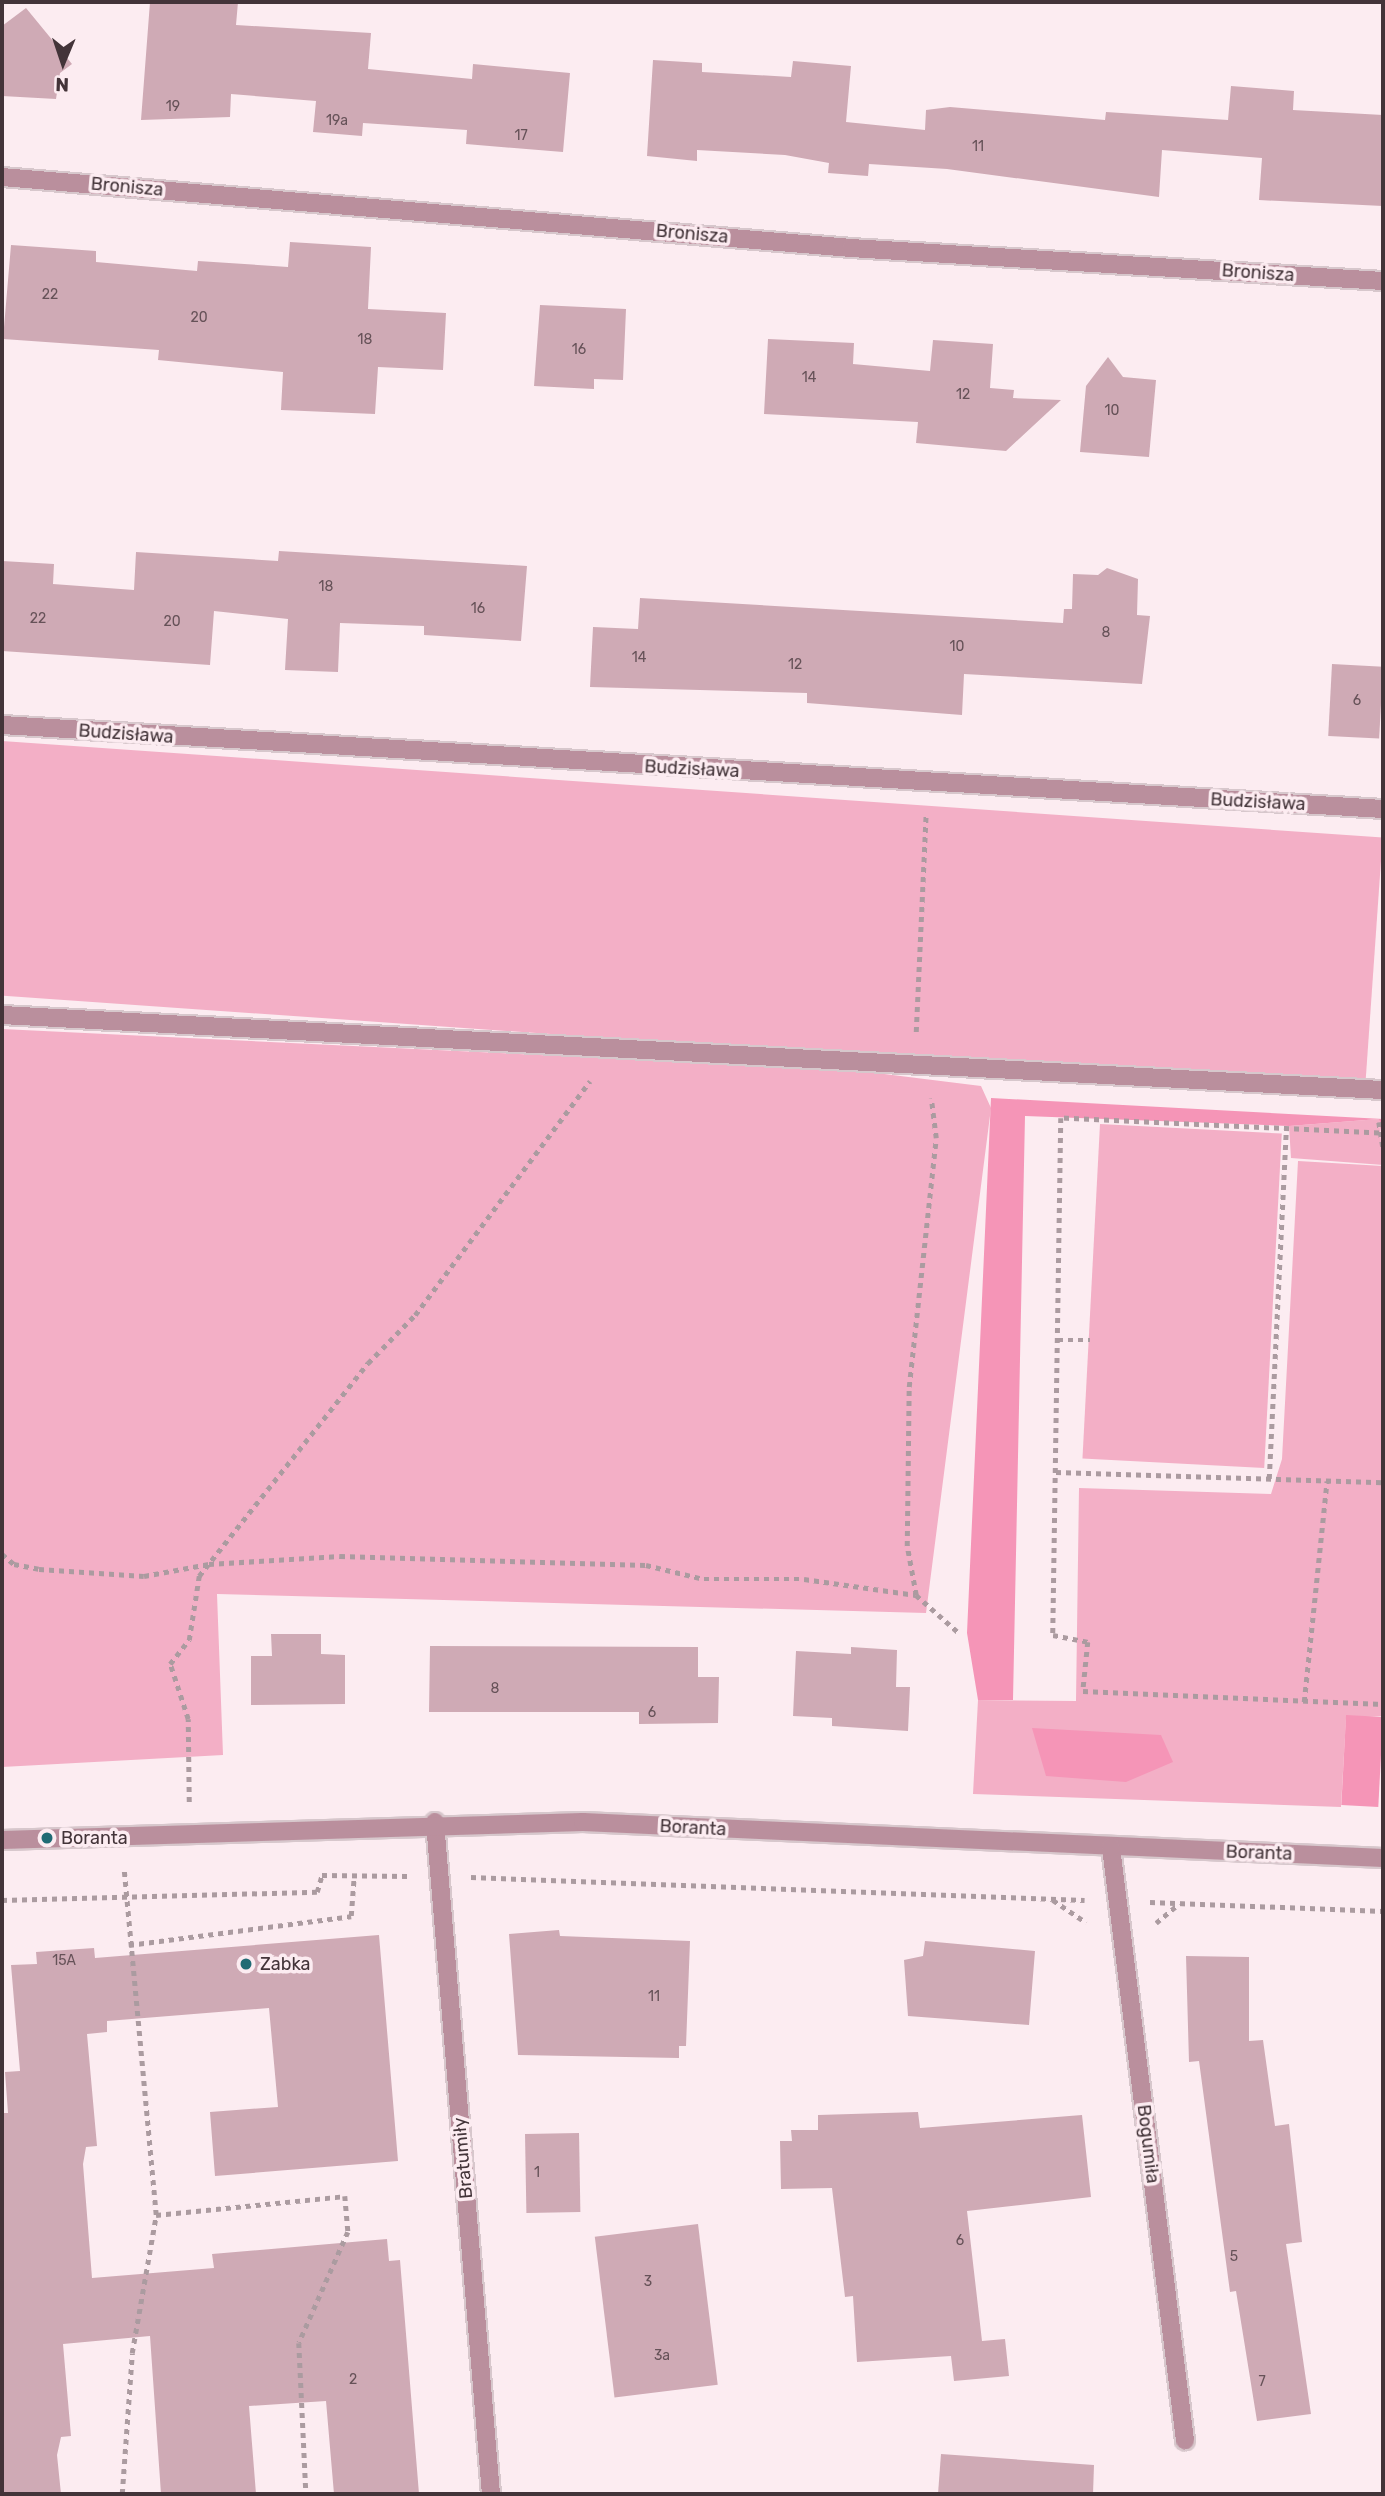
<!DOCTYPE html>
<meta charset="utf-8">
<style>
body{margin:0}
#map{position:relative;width:1385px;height:2496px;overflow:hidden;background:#fcecf1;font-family:Rubik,sans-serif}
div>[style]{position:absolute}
.green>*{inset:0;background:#f3afc6;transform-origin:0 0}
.forest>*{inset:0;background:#f595b7;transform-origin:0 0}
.building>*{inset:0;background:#cfaab5;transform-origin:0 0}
.path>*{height:4.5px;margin-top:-2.25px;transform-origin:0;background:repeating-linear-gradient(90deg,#ab9ba0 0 5px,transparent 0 10px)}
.roads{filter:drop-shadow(2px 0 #d7c7cc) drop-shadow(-2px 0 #d7c7cc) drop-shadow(0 2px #d7c7cc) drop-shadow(0 -2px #d7c7cc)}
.minor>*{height:18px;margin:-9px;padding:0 9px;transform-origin:9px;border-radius:9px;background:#ba8f9d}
.dots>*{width:19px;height:19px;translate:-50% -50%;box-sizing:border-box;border:4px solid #fcecf1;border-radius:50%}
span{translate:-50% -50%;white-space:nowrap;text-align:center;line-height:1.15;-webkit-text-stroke:7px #fcecf1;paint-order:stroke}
.number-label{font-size:14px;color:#665258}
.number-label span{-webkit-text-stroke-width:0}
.street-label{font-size:18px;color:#433439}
.poi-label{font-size:18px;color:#433439}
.left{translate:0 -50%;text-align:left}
.frame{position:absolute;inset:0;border:4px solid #433439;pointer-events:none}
.north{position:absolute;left:28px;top:28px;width:70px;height:70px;-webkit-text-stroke:5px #fcecf1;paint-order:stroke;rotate:182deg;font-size:19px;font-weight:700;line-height:28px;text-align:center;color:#433439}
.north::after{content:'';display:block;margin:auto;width:24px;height:32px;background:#433439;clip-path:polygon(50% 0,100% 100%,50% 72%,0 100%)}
</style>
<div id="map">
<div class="green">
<i style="left:2px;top:741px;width:1384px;height:254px;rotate:4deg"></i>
<i style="clip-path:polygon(2px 1029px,852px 1070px,981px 1086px,991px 1108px,926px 1613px,217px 1594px,223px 1755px,2px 1767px)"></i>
<i style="clip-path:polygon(1379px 1119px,1383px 1165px,1291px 1158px,1289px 1126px)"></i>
<i style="left:1100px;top:1124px;width:182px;height:335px;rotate:3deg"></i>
<i style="clip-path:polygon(1298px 1161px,1383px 1166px,1383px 1716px,1346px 1718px,1341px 1807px,973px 1794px,978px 1700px,1076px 1701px,1079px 1488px,1271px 1494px,1282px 1459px)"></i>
</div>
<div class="forest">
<i style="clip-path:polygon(991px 1098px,1383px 1119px,1383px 1147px,1379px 1119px,1289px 1126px,1025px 1116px,1013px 1700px,978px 1700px,967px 1633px)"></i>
<i style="left:1383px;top:1717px;width:90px;height:37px;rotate:93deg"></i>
<i style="clip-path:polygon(1032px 1728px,1161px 1735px,1173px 1762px,1126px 1782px,1046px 1776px)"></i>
</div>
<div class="building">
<i style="clip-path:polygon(150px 2px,238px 2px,236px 25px,371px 33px,368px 69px,472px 79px,473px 64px,570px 73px,563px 152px,466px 144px,467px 130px,363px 123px,362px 136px,313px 132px,316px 101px,231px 94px,230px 117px,141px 120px)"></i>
<i style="clip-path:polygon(26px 8px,72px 64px,60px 73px,56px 99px,2px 96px,2px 26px)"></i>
<i style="clip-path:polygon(653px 60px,702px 63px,702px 72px,791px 77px,793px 61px,851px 66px,846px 122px,925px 130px,926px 110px,950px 107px,1105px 120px,1106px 112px,1228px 120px,1231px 86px,1294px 91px,1293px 110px,1383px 115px,1383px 206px,1259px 200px,1262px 158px,1162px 150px,1159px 197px,947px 169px,869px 164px,868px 176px,828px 173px,829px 163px,785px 155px,697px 150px,697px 161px,647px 156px)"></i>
<i style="clip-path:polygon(290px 242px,371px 247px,368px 309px,446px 313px,443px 370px,378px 367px,375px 414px,281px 410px,283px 372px,158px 360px,159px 350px,3px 339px,11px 245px,96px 251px,96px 262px,197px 271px,198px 261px,288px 267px)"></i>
<i style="clip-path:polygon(540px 305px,626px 309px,623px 380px,594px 379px,594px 389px,534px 386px)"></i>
<i style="clip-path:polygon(768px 339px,854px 343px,853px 364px,930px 371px,933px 340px,993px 344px,990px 388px,1014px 390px,1013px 398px,1061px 400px,1006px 451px,916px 443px,918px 422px,764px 414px)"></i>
<i style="clip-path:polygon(1108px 357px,1123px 377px,1156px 380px,1149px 457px,1080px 452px,1086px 386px)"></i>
<i style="clip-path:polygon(279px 551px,527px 566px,521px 641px,424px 635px,424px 626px,340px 623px,338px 672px,285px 670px,288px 619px,214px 611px,210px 665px,2px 651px,2px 561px,54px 564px,53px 584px,134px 590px,136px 552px,278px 561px)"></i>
<i style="clip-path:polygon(1107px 568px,1138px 579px,1137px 615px,1150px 616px,1142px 684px,964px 674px,962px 715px,807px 703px,807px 693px,590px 687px,593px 627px,638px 629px,640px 598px,1063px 623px,1064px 609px,1072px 609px,1073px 574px,1098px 575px)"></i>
<i style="left:1332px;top:664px;width:51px;height:72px;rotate:3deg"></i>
<i style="clip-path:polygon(271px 1634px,321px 1634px,321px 1654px,345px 1655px,345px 1704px,251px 1705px,251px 1656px,272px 1656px)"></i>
<i style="clip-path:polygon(430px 1646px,698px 1647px,698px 1677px,719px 1677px,718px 1723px,639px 1724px,639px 1712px,429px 1712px)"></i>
<i style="clip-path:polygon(851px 1647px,897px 1650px,896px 1687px,910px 1687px,908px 1731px,832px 1726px,832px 1718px,793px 1716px,796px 1651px,851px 1654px)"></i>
<i style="clip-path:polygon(559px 1930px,560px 1936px,690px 1941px,686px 2046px,679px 2046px,679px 2058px,518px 2055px,509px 1934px)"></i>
<i style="clip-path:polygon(379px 1935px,398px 2161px,215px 2176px,210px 2112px,278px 2107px,269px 2008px,107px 2021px,107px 2032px,87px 2034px,97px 2146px,86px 2147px,83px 2164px,92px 2278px,214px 2268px,212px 2254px,387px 2239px,389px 2261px,400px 2260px,419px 2494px,334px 2494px,326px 2401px,249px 2406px,256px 2494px,161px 2494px,150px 2336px,63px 2344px,71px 2436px,61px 2437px,57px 2455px,61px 2494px,2px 2494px,2px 2113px,8px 2113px,5px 2072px,20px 2071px,11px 1965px,37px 1964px,36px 1952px,94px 1948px,95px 1958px)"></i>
<i style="clip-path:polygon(925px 1941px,1035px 1951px,1029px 2025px,908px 2016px,904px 1960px,923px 1956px)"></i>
<i style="clip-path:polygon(1186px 1956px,1249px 1957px,1249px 2041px,1263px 2040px,1275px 2126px,1289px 2124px,1302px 2242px,1286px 2244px,1311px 2414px,1257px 2421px,1236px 2291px,1230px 2292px,1199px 2061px,1189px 2062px)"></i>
<i style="clip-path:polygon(918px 2112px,920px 2128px,1082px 2115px,1091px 2197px,967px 2211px,982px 2341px,1005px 2339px,1009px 2376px,954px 2381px,951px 2356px,857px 2362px,853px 2296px,845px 2297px,832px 2188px,781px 2189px,780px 2141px,792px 2141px,791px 2130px,818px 2130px,818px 2115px)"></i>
<i style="left:579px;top:2133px;width:79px;height:54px;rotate:89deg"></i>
<i style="left:698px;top:2224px;width:162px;height:104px;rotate:83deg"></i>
<i style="clip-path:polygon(941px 2454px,1094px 2465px,1093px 2494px,938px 2494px)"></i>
</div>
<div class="path">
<i style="left:916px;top:1032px;width:217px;rotate:-87.4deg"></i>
<i style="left:1379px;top:1122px;width:25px;rotate:81deg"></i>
<i style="left:1379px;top:1133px;width:318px;rotate:-177.3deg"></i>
<i style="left:1061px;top:1118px;width:517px;rotate:90.89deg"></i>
<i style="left:1053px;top:1635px;width:36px;rotate:11deg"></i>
<i style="left:1088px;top:1642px;width:49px;rotate:95.8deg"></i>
<i style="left:1083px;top:1691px;width:300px;rotate:2.5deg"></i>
<i style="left:1058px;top:1340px;width:32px"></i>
<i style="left:1056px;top:1472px;width:327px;rotate:1.8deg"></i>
<i style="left:1269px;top:1479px;width:351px;rotate:-87.2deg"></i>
<i style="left:2px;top:1554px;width:16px;rotate:40deg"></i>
<i style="left:14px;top:1564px;width:25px;rotate:11deg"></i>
<i style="left:39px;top:1569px;width:105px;rotate:3.8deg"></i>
<i style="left:144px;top:1576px;width:66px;rotate:-10.5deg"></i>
<i style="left:209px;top:1564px;width:131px;rotate:-3.5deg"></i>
<i style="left:340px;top:1556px;width:306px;rotate:1.7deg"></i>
<i style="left:646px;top:1565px;width:60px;rotate:13.6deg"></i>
<i style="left:704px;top:1579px;width:100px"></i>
<i style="left:804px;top:1579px;width:113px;rotate:8.1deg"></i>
<i style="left:916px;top:1595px;width:57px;rotate:41.5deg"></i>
<i style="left:916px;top:1595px;width:50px;rotate:-100.4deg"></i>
<i style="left:907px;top:1546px;width:159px;rotate:-89.3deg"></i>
<i style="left:909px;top:1387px;width:250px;rotate:-83.8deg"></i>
<i style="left:936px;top:1138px;width:40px;rotate:-97.1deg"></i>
<i style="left:1304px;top:1702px;width:222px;rotate:-84.1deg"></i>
<i style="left:189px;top:1802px;width:83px;rotate:-90.7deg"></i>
<i style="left:188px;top:1719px;width:58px;rotate:-108.1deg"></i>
<i style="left:170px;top:1664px;width:31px;rotate:-52deg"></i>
<i style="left:189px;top:1640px;width:65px;rotate:-81.1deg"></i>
<i style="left:199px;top:1576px;width:272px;rotate:-51.6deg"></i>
<i style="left:368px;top:1363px;width:67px;rotate:-45.6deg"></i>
<i style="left:415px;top:1315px;width:292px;rotate:-53.2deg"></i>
<i style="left:471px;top:1877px;width:614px;rotate:2.15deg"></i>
<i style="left:2px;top:1900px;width:315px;rotate:-1.5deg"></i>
<i style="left:317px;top:1892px;width:18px;rotate:-74deg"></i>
<i style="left:322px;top:1875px;width:85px;rotate:0.7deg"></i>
<i style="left:1053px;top:1900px;width:40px;rotate:34deg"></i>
<i style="left:1150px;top:1902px;width:233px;rotate:2.2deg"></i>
<i style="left:1156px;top:1923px;width:30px;rotate:-40deg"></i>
<i style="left:129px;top:1945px;width:224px;rotate:-7.4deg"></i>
<i style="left:351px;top:1916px;width:40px;rotate:-85.7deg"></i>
<i style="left:156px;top:2215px;width:190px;rotate:-5.7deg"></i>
<i style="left:345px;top:2196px;width:36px;rotate:85deg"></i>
<i style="left:348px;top:2232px;width:121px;rotate:113.8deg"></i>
<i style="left:299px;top:2343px;width:151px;rotate:87.3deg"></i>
<i style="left:122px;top:2494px;width:141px;rotate:-85.9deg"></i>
<i style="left:132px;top:2353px;width:140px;rotate:-80.1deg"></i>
<i style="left:156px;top:2215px;width:345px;rotate:-95.3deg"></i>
</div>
<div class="roads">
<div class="minor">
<i style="left:2px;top:177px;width:852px;rotate:4.78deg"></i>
<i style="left:851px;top:248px;width:533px;rotate:3.55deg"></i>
<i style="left:2px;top:725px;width:1384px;rotate:3.48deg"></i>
<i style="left:2px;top:1015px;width:1383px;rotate:3.11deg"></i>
<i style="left:435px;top:1822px;width:674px;rotate:85.24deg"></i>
<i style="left:2px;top:1840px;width:581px;rotate:-1.77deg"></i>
<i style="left:583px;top:1822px;width:801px;rotate:2.58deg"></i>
<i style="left:1111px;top:1847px;width:598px;rotate:82.89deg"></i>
</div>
</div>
<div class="dots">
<i style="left:47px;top:1838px;background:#206b74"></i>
<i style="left:246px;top:1964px;background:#206b74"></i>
</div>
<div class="number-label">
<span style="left:173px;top:107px">19</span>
<span style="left:337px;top:121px">19a</span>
<span style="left:521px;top:136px">17</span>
<span style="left:978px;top:147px">11</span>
<span style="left:50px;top:295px">22</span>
<span style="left:199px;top:318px">20</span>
<span style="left:365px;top:340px">18</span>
<span style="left:579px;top:350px">16</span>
<span style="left:809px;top:378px">14</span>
<span style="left:963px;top:395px">12</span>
<span style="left:1112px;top:411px">10</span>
<span style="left:326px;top:587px">18</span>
<span style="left:478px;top:609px">16</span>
<span style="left:38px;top:619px">22</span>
<span style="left:172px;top:622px">20</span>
<span style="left:1106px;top:633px">8</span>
<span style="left:957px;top:647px">10</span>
<span style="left:639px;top:658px">14</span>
<span style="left:795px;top:665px">12</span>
<span style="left:1357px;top:701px">6</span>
<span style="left:495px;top:1689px">8</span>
<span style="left:652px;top:1713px">6</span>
<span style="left:64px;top:1961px">15A</span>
<span style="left:654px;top:1997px">11</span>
<span style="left:537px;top:2173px">1</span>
<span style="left:960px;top:2241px">6</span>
<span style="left:1234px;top:2257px">5</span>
<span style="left:648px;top:2282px">3</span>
<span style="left:662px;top:2356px">3a</span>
<span style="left:353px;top:2380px">2</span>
<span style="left:1262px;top:2382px">7</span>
</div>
<div class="street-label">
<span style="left:127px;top:187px;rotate:5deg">Bronisza</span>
<span style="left:692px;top:234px;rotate:5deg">Bronisza</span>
<span style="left:1258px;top:273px;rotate:4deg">Bronisza</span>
<span style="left:126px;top:734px;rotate:4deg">Budzisława</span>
<span style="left:692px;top:769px;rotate:3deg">Budzisława</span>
<span style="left:1258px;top:802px;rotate:3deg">Budzisława</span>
<span style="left:693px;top:1828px;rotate:3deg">Boranta</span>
<span style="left:1259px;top:1853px;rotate:2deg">Boranta</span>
<span style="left:1148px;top:2144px;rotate:83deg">Bogumiła</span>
<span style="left:463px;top:2158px;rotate:-95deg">Bratumiły</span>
</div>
<div class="poi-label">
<span class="left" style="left:61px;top:1838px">Boranta</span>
<span class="left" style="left:260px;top:1964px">Zabka</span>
</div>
<div class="frame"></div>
<div class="north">N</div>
</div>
